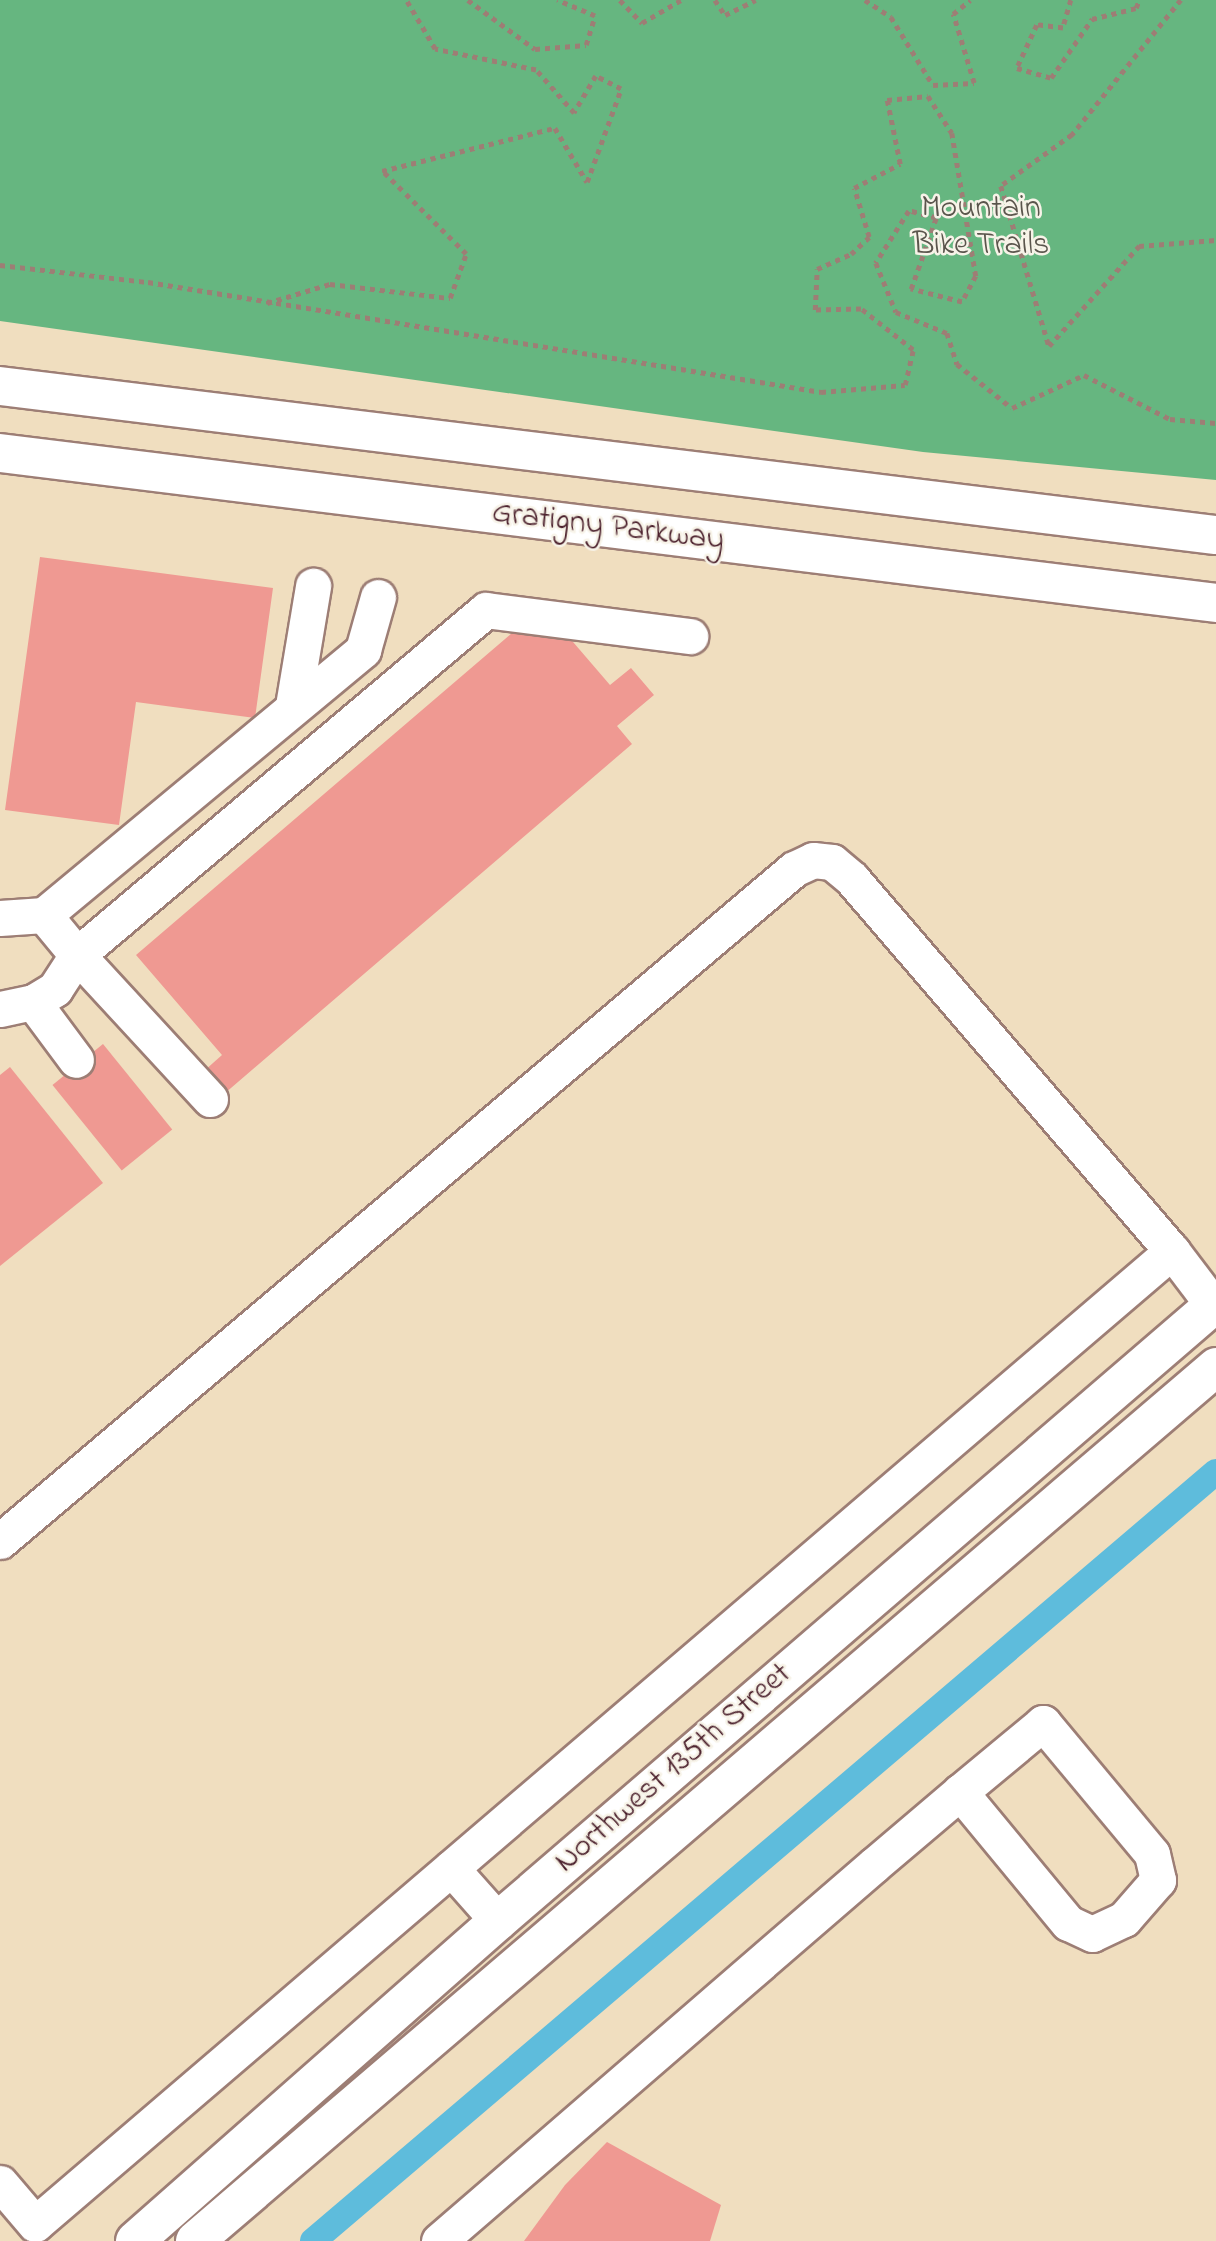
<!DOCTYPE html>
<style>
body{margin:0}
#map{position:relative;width:1216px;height:2241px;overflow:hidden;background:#f0debf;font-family:"Indie Flower",sans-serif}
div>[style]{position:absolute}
.forest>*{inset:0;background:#66b680}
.canal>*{height:26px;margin:-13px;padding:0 13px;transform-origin:13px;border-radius:13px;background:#5ebcdc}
.building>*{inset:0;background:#ef9992;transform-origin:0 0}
.path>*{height:4.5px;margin-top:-2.25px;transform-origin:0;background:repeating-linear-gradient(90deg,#9d7e75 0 5px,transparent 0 10px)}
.roads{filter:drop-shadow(2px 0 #9d7e75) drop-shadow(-2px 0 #9d7e75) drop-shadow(0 2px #9d7e75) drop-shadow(0 -2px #9d7e75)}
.minor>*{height:35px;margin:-17.5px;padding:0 17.5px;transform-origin:17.5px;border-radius:17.5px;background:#fff}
.major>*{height:38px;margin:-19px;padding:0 19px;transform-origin:19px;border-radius:19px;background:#fff}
.highway>*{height:38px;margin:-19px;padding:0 19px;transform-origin:19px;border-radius:19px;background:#fff}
span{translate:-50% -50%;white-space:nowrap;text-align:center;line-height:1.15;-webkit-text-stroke:5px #f7f3e8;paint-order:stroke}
.park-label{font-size:32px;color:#5a554c}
.street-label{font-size:32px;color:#4a1f2b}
</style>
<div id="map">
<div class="forest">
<i style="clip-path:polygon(0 0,1216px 0,1216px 480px,923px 452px,0 321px)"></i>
</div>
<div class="canal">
<i style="left:313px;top:2241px;width:1186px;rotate:-40.42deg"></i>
</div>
<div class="building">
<i style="clip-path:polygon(40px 557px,273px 588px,255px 718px,136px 702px,119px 825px,5px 810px)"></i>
<i style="clip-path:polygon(526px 621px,539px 636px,555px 621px,610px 685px,631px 668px,654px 695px,617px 726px,632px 744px,224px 1094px,204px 1071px,222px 1055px,136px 955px)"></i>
<i style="left:103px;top:1044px;width:110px;height:65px;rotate:51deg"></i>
<i style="clip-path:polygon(10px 1067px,103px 1183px,0 1266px,0 1075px)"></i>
<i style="clip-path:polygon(607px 2142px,721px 2205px,710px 2241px,524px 2241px,565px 2185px)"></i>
</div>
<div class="path">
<i style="left:468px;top:0;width:83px;rotate:36.2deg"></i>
<i style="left:535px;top:49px;width:51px;rotate:-4.5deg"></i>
<i style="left:586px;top:45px;width:30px;rotate:-73deg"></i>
<i style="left:595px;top:16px;width:41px;rotate:-157.2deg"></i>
<i style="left:620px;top:0;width:32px;rotate:46deg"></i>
<i style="left:642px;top:23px;width:45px;rotate:-30.5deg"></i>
<i style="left:715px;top:0;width:18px;rotate:56deg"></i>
<i style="left:725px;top:15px;width:34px;rotate:-26deg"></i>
<i style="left:865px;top:0;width:31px;rotate:33deg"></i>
<i style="left:891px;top:17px;width:80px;rotate:58.3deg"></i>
<i style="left:933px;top:85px;width:41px;rotate:-2.8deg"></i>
<i style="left:974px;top:83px;width:72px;rotate:-106.9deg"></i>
<i style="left:953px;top:14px;width:22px;rotate:-39deg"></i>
<i style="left:1071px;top:0;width:29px;rotate:106deg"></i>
<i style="left:1063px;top:28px;width:26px;rotate:-173deg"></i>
<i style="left:1037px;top:25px;width:47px;rotate:114.9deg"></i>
<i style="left:1017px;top:68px;width:35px;rotate:16deg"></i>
<i style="left:1051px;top:78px;width:72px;rotate:-55.2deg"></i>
<i style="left:1092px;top:19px;width:45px;rotate:-14deg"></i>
<i style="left:1136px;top:8px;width:9px;rotate:-69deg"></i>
<i style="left:1181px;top:0;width:174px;rotate:128.9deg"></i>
<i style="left:1072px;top:135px;width:87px;rotate:144.3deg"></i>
<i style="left:1001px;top:186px;width:167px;rotate:73.3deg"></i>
<i style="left:1049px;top:346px;width:135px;rotate:-48deg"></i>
<i style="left:1139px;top:246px;width:77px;rotate:-4.5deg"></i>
<i style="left:0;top:265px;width:149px;rotate:6.6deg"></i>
<i style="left:148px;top:282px;width:682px;rotate:9.28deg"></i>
<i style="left:821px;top:392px;width:84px;rotate:-4.8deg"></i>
<i style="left:905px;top:385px;width:36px;rotate:-77deg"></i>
<i style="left:913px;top:350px;width:66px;rotate:-141.7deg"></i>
<i style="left:861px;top:309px;width:46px;rotate:178.8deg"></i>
<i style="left:815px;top:310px;width:41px;rotate:-87.2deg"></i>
<i style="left:817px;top:269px;width:37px;rotate:-24deg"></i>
<i style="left:851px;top:254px;width:25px;rotate:-43deg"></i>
<i style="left:869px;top:237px;width:51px;rotate:-107deg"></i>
<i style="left:854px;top:188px;width:52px;rotate:-27.6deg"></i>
<i style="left:900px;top:164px;width:65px;rotate:-101.5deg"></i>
<i style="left:887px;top:100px;width:41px;rotate:-5.6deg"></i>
<i style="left:928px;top:96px;width:44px;rotate:57deg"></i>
<i style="left:952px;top:133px;width:145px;rotate:80.5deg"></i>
<i style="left:976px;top:276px;width:30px;rotate:118deg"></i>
<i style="left:962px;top:302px;width:53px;rotate:-165.7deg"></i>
<i style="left:911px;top:289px;width:75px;rotate:-70.6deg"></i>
<i style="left:936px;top:218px;width:28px;rotate:-165deg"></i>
<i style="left:909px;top:211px;width:62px;rotate:122.4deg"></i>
<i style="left:876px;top:263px;width:53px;rotate:67.8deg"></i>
<i style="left:896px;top:312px;width:55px;rotate:22.4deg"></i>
<i style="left:947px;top:333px;width:33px;rotate:72deg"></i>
<i style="left:957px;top:364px;width:70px;rotate:38.7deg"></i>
<i style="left:1012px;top:408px;width:79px;rotate:-24.6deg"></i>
<i style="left:1084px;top:375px;width:97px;rotate:27.1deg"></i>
<i style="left:1170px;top:419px;width:46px;rotate:5deg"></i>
<i style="left:267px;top:303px;width:66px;rotate:-16.8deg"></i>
<i style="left:330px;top:284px;width:121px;rotate:6.7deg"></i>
<i style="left:450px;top:298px;width:47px;rotate:-70deg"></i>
<i style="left:466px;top:254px;width:118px;rotate:-135.3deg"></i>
<i style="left:382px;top:171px;width:178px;rotate:-14deg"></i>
<i style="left:555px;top:128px;width:63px;rotate:59.3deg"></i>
<i style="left:587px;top:182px;width:99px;rotate:-69.9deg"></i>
<i style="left:621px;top:89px;width:28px;rotate:-153deg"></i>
<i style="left:596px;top:76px;width:43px;rotate:120.7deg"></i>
<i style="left:574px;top:113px;width:57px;rotate:-131.5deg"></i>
<i style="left:536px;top:70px;width:103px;rotate:-168.3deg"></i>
<i style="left:435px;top:49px;width:57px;rotate:-120.6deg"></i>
</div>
<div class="roads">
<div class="minor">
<i style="left:293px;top:706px;width:122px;rotate:-80.5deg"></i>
<i style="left:44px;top:915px;width:415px;rotate:-39.7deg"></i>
<i style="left:363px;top:650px;width:55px;rotate:-74.2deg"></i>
<i style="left:0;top:918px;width:44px;rotate:-3.9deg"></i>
<i style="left:44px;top:915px;width:52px;rotate:50.5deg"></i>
<i style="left:77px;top:955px;width:40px;rotate:122.9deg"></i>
<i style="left:55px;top:989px;width:26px;rotate:149deg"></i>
<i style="left:33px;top:1002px;width:34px;rotate:168deg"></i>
<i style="left:33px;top:1002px;width:72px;rotate:53.4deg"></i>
<i style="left:210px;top:1099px;width:196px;rotate:-132.7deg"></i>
<i style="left:77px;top:955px;width:535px;rotate:-40.15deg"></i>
<i style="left:486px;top:610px;width:206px;rotate:7.3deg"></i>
<i style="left:1172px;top:1251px;width:68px;rotate:52.8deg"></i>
<i style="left:0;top:1541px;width:1040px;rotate:-40.24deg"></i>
<i style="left:794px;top:869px;width:21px;rotate:-25deg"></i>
<i style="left:813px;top:860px;width:19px;rotate:6deg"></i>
<i style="left:832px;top:862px;width:26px;rotate:40deg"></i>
<i style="left:852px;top:879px;width:491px;rotate:49.3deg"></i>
<i style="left:1172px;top:1251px;width:1496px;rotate:139.44deg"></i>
<i style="left:35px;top:2224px;width:54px;rotate:-130.5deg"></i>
<i style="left:451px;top:1868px;width:71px;rotate:48.4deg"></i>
<i style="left:439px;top:2241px;width:575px;rotate:-40.84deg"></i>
<i style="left:874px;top:1865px;width:113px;rotate:-40.3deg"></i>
<i style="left:960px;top:1792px;width:108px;rotate:-39.7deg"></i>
<i style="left:1043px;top:1723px;width:170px;rotate:50.2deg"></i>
<i style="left:1152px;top:1854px;width:27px;rotate:77deg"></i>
<i style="left:1158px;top:1880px;width:52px;rotate:131.1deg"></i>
<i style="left:1124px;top:1919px;width:35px;rotate:155deg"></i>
<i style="left:1092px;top:1934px;width:26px;rotate:-155deg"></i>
<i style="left:1068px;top:1923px;width:170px;rotate:-129.5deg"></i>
</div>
<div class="major">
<i style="left:135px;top:2241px;width:484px;rotate:-41.4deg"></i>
<i style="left:498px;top:1921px;width:947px;rotate:-40.72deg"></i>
<i style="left:195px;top:2241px;width:1344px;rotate:-40.56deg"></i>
</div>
<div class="highway">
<i style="left:0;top:386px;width:1225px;rotate:6.99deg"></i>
<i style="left:0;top:453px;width:1225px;rotate:7.03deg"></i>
</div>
</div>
<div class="park-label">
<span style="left:981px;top:228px">Mountain<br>Bike Trails</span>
</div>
<div class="street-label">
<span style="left:608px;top:528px;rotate:7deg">Gratigny Parkway</span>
<span style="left:674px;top:1769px;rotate:-41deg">Northwest 135th Street</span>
</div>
</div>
